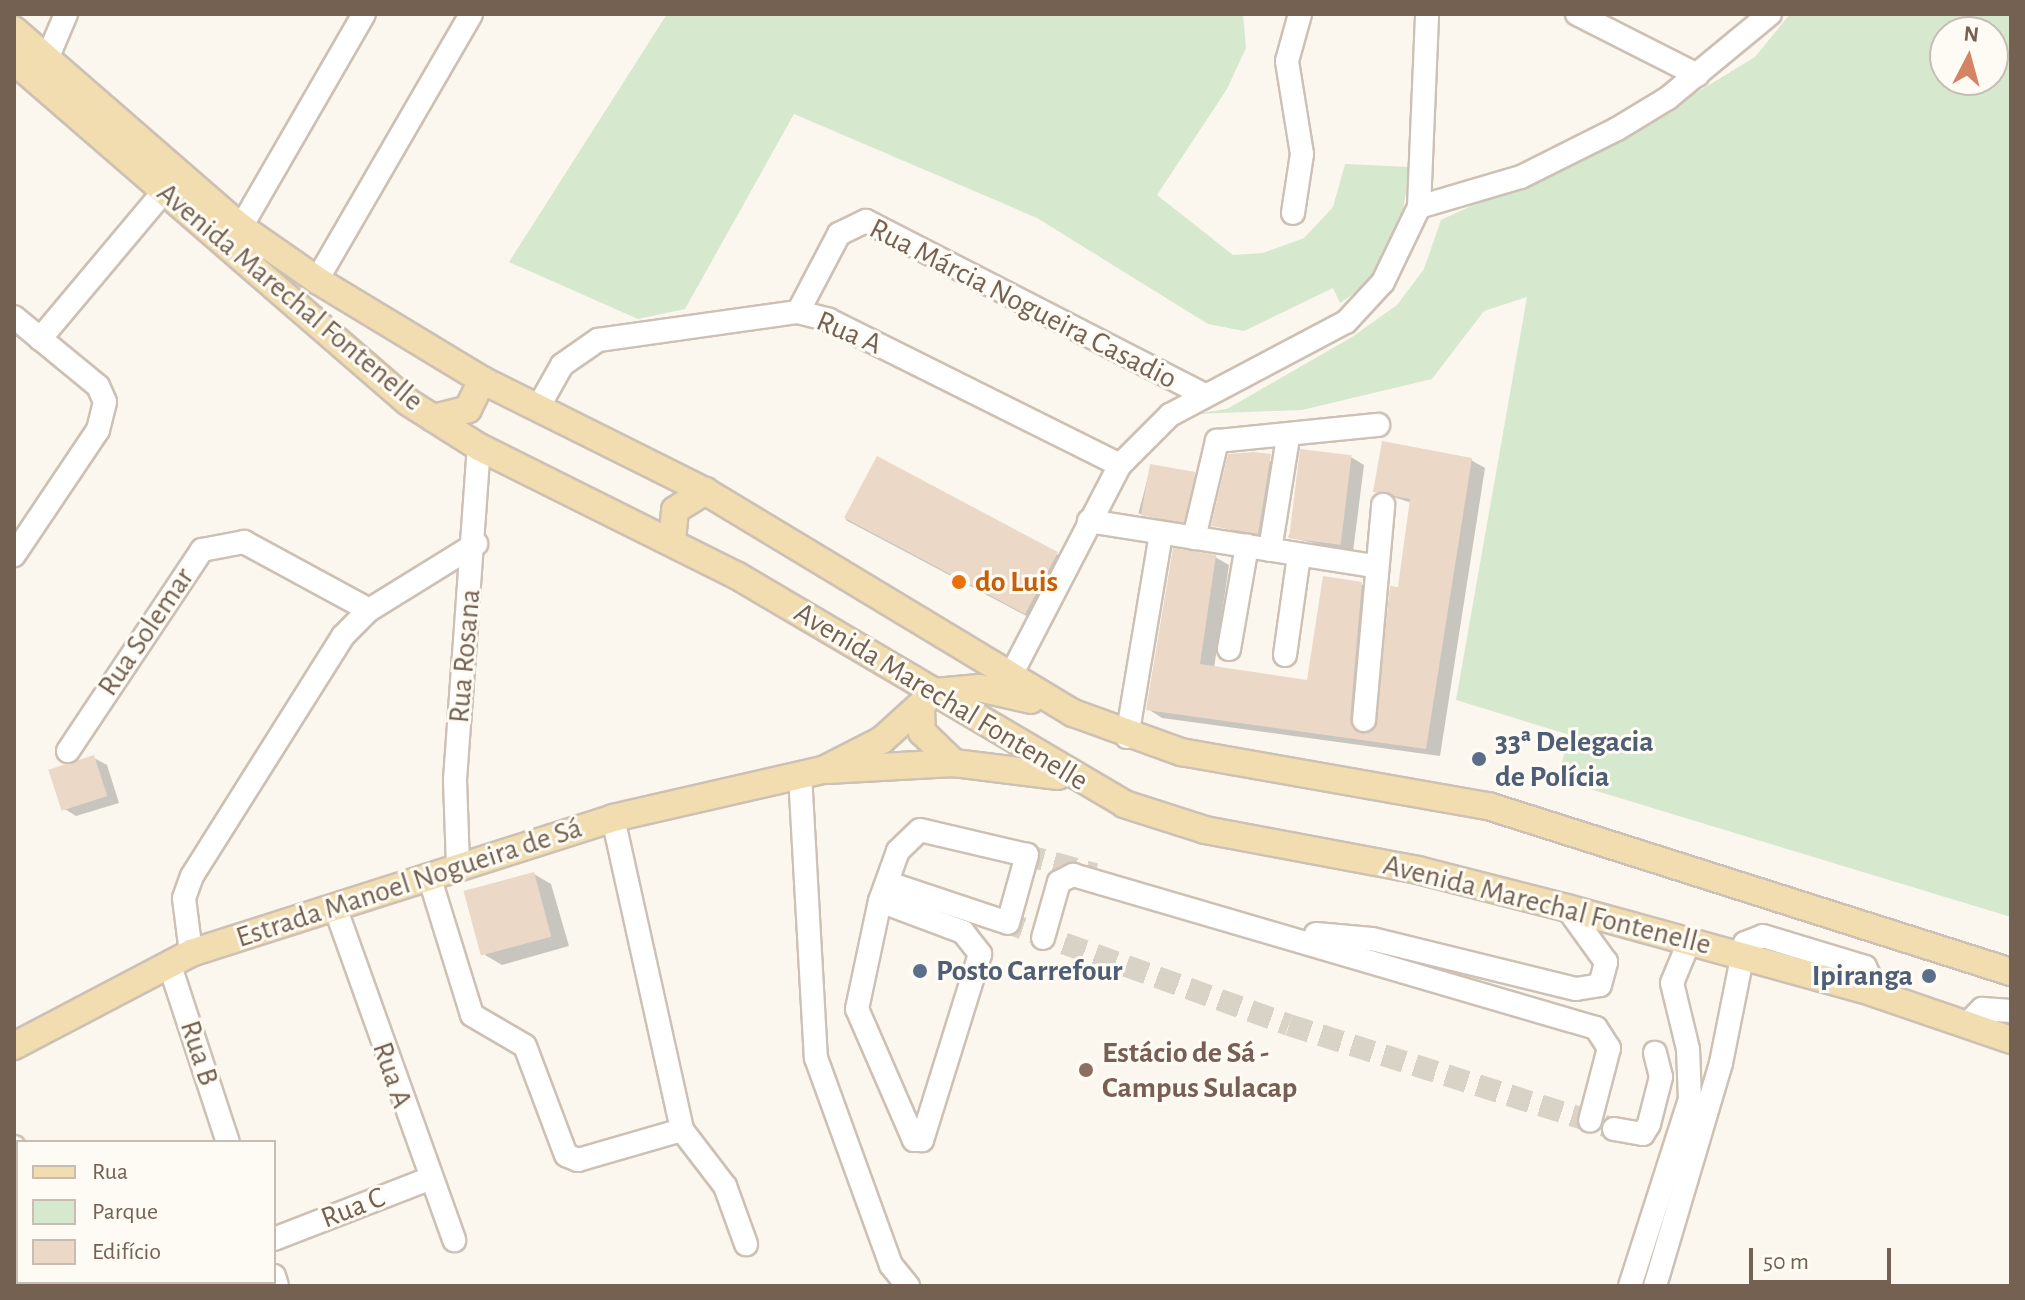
<!DOCTYPE html>
<meta charset="utf-8">
<style>
body{margin:0}
#map{position:relative;width:2025px;height:1300px;overflow:hidden;background:#fbf7ee;font-family:"Alegreya Sans",sans-serif}
div>[style]{position:absolute}
.green>*{inset:0;background:#d6e8cd}
.shadow>*{inset:0;background:#0003;transform-origin:0 0}
.building>*{inset:0;background:#ebd8c6;transform-origin:0 0}
.minor-tunnel>*{height:22px;margin-top:-11px;transform-origin:0;background:repeating-linear-gradient(90deg,#d9d2c7 0 22px,transparent 0 33px)}
.roads{filter:drop-shadow(2px 0 #cdc0b4) drop-shadow(-2px 0 #cdc0b4) drop-shadow(0 2px #cdc0b4) drop-shadow(0 -2px #cdc0b4)}
.minor>*{height:22px;margin:-11px;padding:0 11px;transform-origin:11px;border-radius:11px;background:#fff}
.major>*{height:26px;margin:-13px;padding:0 13px;transform-origin:13px;border-radius:13px;background:#f1ddaf}
.dots>*{width:22px;height:22px;translate:-50% -50%;box-sizing:border-box;border:4px solid #fefbf4;border-radius:50%}
span{translate:-50% -50%;white-space:nowrap;text-align:center;line-height:1.15;-webkit-text-stroke:6px #fefbf4;paint-order:stroke}
.street-label{font-size:30px;color:#746152}
.food-label{font-size:30px;color:#c56008;font-weight:700}
.left{translate:0 -50%;text-align:left}
.service-label{font-size:30px;color:#4e5e75;font-weight:700}
.right{translate:-100% -50%;text-align:right}
.education-label{font-size:30px;color:#785e54;font-weight:700}
.frame{position:absolute;inset:0;border:16px solid #746152;pointer-events:none}
.legend{position:absolute;left:16px;top:1140px;width:260px;height:144px;box-sizing:border-box;background:#fefbf4;border:2px solid #c7bdb3;margin:0;padding:10px 14px;list-style:none;font-size:24px;color:#746152}
.legend li{display:flex;align-items:center;gap:16px;height:40px}
.legend b{width:40px;border:2px solid #c7bdb3}
.north{position:absolute;left:1929px;top:16px;width:80px;height:80px;box-sizing:border-box;background:#fefbf4;border:2px solid #c7bdb3;border-radius:50%;rotate:6deg;font-size:22px;font-weight:700;line-height:32px;text-align:center;color:#746152}
.north::after{content:'';display:block;margin:auto;width:28px;height:36px;background:#d58463;clip-path:polygon(50% 0,100% 100%,50% 72%,0 100%)}
.scale{position:absolute;left:1749px;top:1248px;width:142px;height:36px;box-sizing:border-box;border:4px solid #746152;border-top:0;padding-left:10px;font-size:24px;line-height:28px;white-space:nowrap;color:#746152;-webkit-text-stroke:6px #fefbf4;paint-order:stroke}
</style>
<div id="map">
<div class="green">
<i style="clip-path:polygon(667px 14px,1243px 14px,1246px 48px,1227px 89px,1157px 195px,1233px 255px,1263px 253px,1304px 238px,1333px 207px,1345px 164px,1410px 167px,1398px 242px,1366px 285px,1340px 303px,1333px 288px,1244px 331px,1208px 324px,1037px 218px,794px 114px,685px 309px,638px 319px,509px 262px)"></i>
<i style="clip-path:polygon(evenodd,1790px 14px,2011px 14px,2011px 917px,1557px 779px,1570px 735px,1456px 700px,1527px 297px,1484px 311px,1432px 379px,1302px 410px,1195px 414px,1227px 409px,1352px 337px,1397px 305px,1424px 269px,1441px 220px,1638px 128px,1755px 57px,1790px 14px,1945px 32px,1993px 32px,1993px 80px,1945px 80px,1945px 32px)"></i>
</div>
<div class="shadow">
<i style="clip-path:polygon(1230px 456px,1284px 463px,1271px 540px,1213px 525px)"></i>
<i style="clip-path:polygon(1351px 457px,1364px 465px,1353px 552px,1288px 537px)"></i>
<i style="left:878px;top:459px;width:224px;height:69px;rotate:28deg"></i>
<i style="clip-path:polygon(1471px 460px,1485px 468px,1440px 756px,1162px 718px,1148px 709px,1215px 557px,1229px 565px,1214px 668px,1309px 682px,1361px 584px,1376px 592px,1364px 729px,1377px 730px,1412px 503px,1375px 491px)"></i>
<i style="left:1151px;top:466px;width:59px;height:49px;rotate:15deg"></i>
<i style="clip-path:polygon(94px 758px,107px 765px,119px 803px,76px 816px,63px 808px)"></i>
<i style="clip-path:polygon(534px 874px,551px 884px,569px 946px,502px 965px,485px 955px)"></i>
</div>
<div class="building">
<i style="clip-path:polygon(1382px 441px,1472px 458px,1426px 749px,1146px 710px,1173px 548px,1216px 555px,1200px 664px,1307px 680px,1323px 576px,1362px 582px,1350px 720px,1362px 734px,1375px 729px,1390px 586px,1398px 587px,1410px 499px,1373px 492px)"></i>
<i style="left:1300px;top:449px;width:52px;height:90px;rotate:7deg"></i>
<i style="clip-path:polygon(1253px 452px,1271px 454px,1258px 534px,1211px 526px,1228px 454px)"></i>
<i style="left:877px;top:456px;width:205px;height:70px;rotate:28deg"></i>
<i style="left:1150px;top:464px;width:46px;height:52px;rotate:10deg"></i>
<i style="left:94px;top:755px;width:43px;height:48px;rotate:72deg"></i>
<i style="left:534px;top:872px;width:67px;height:73px;rotate:75deg"></i>
</div>
<div class="minor-tunnel">
<i style="left:1022px;top:854px;width:76px;rotate:15.3deg"></i>
<i style="left:1002px;top:921px;width:305px;rotate:19.9deg"></i>
<i style="left:1289px;top:1025px;width:341px;rotate:17.7deg"></i>
</div>
<div class="roads">
<div class="minor">
<i style="left:1577px;top:14px;width:135px;rotate:26.9deg"></i>
<i style="left:47px;top:59px;width:49px;rotate:-67.1deg"></i>
<i style="left:1419px;top:207px;width:106px;rotate:-16.4deg"></i>
<i style="left:1521px;top:177px;width:107px;rotate:-26.6deg"></i>
<i style="left:1617px;top:129px;width:60px;rotate:-31.3deg"></i>
<i style="left:1668px;top:98px;width:132px;rotate:-39.5deg"></i>
<i style="left:1293px;top:213px;width:60px;rotate:-81.3deg"></i>
<i style="left:1302px;top:154px;width:94px;rotate:-99.2deg"></i>
<i style="left:1287px;top:61px;width:49px;rotate:-74.5deg"></i>
<i style="left:241px;top:227px;width:246px;rotate:-60deg"></i>
<i style="left:317px;top:280px;width:307px;rotate:-59.9deg"></i>
<i style="left:798px;top:312px;width:88px;rotate:-62.3deg"></i>
<i style="left:839px;top:234px;width:30px;rotate:-26deg"></i>
<i style="left:866px;top:221px;width:378px;rotate:27.2deg"></i>
<i style="left:14px;top:317px;width:109px;rotate:39.4deg"></i>
<i style="left:98px;top:386px;width:17px;rotate:66deg"></i>
<i style="left:105px;top:402px;width:29px;rotate:104deg"></i>
<i style="left:98px;top:430px;width:151px;rotate:123.9deg"></i>
<i style="left:40px;top:339px;width:193px;rotate:-50deg"></i>
<i style="left:539px;top:406px;width:47px;rotate:-60.7deg"></i>
<i style="left:562px;top:365px;width:44px;rotate:-34.8deg"></i>
<i style="left:598px;top:340px;width:202px;rotate:-8deg"></i>
<i style="left:798px;top:312px;width:32px;rotate:14deg"></i>
<i style="left:829px;top:320px;width:325px;rotate:26.5deg"></i>
<i style="left:1089px;top:521px;width:289px;rotate:9deg"></i>
<i style="left:1194px;top:538px;width:100px;rotate:-76.7deg"></i>
<i style="left:1217px;top:441px;width:162px;rotate:-5.7deg"></i>
<i style="left:1270px;top:550px;width:113px;rotate:-80.9deg"></i>
<i style="left:1229px;top:649px;width:105px;rotate:-80.1deg"></i>
<i style="left:1285px;top:655px;width:101px;rotate:-82deg"></i>
<i style="left:1010px;top:677px;width:239px;rotate:-62.6deg"></i>
<i style="left:1120px;top:465px;width:71px;rotate:-45deg"></i>
<i style="left:1170px;top:415px;width:199px;rotate:-27.9deg"></i>
<i style="left:1346px;top:322px;width:54px;rotate:-47.2deg"></i>
<i style="left:1383px;top:282px;width:83px;rotate:-64.4deg"></i>
<i style="left:1419px;top:207px;width:193px;rotate:-87.6deg"></i>
<i style="left:1364px;top:720px;width:216px;rotate:-84.9deg"></i>
<i style="left:1127px;top:737px;width:206px;rotate:-80.5deg"></i>
<i style="left:68px;top:751px;width:242px;rotate:-56.3deg"></i>
<i style="left:202px;top:550px;width:43px;rotate:-10.8deg"></i>
<i style="left:244px;top:542px;width:142px;rotate:28.5deg"></i>
<i style="left:800px;top:774px;width:284px;rotate:86.8deg"></i>
<i style="left:816px;top:1058px;width:220px;rotate:70.1deg"></i>
<i style="left:891px;top:1265px;width:27px;rotate:51deg"></i>
<i style="left:613px;top:818px;width:320px;rotate:77.5deg"></i>
<i style="left:682px;top:1130px;width:71px;rotate:52.5deg"></i>
<i style="left:725px;top:1186px;width:62px;rotate:70.1deg"></i>
<i style="left:458px;top:866px;width:86px;rotate:-92deg"></i>
<i style="left:455px;top:780px;width:334px;rotate:-85.9deg"></i>
<i style="left:429px;top:876px;width:145px;rotate:72.8deg"></i>
<i style="left:472px;top:1015px;width:61px;rotate:30.3deg"></i>
<i style="left:525px;top:1046px;width:116px;rotate:69.4deg"></i>
<i style="left:566px;top:1155px;width:13px;rotate:23deg"></i>
<i style="left:578px;top:1160px;width:108px;rotate:-16.1deg"></i>
<i style="left:888px;top:883px;width:120px;rotate:18.4deg"></i>
<i style="left:880px;top:901px;width:89px;rotate:20.5deg"></i>
<i style="left:963px;top:932px;width:28px;rotate:52deg"></i>
<i style="left:980px;top:954px;width:195px;rotate:107.3deg"></i>
<i style="left:922px;top:1140px;width:8px;rotate:180deg"></i>
<i style="left:914px;top:1140px;width:143px;rotate:-113.5deg"></i>
<i style="left:857px;top:1009px;width:110px;rotate:-78deg"></i>
<i style="left:880px;top:901px;width:53px;rotate:-70.2deg"></i>
<i style="left:898px;top:851px;width:30px;rotate:-44deg"></i>
<i style="left:920px;top:830px;width:105px;rotate:13.2deg"></i>
<i style="left:335px;top:907px;width:354px;rotate:70.3deg"></i>
<i style="left:1008px;top:923px;width:71px;rotate:-74.4deg"></i>
<i style="left:1316px;top:934px;width:56px;rotate:5.1deg"></i>
<i style="left:1372px;top:939px;width:210px;rotate:13.8deg"></i>
<i style="left:1576px;top:989px;width:24px;rotate:-9deg"></i>
<i style="left:1600px;top:985px;width:24px;rotate:-75deg"></i>
<i style="left:1606px;top:962px;width:67px;rotate:-125.8deg"></i>
<i style="left:1043px;top:938px;width:58px;rotate:-74.1deg"></i>
<i style="left:1059px;top:882px;width:16px;rotate:-27deg"></i>
<i style="left:1073px;top:875px;width:545px;rotate:16.31deg"></i>
<i style="left:1596px;top:1028px;width:24px;rotate:57deg"></i>
<i style="left:1609px;top:1048px;width:75px;rotate:104.6deg"></i>
<i style="left:191px;top:953px;width:55px;rotate:-97.3deg"></i>
<i style="left:184px;top:898px;width:23px;rotate:-70deg"></i>
<i style="left:192px;top:876px;width:284px;rotate:-57.8deg"></i>
<i style="left:343px;top:636px;width:37px;rotate:-45deg"></i>
<i style="left:369px;top:610px;width:126px;rotate:-31.7deg"></i>
<i style="left:169px;top:963px;width:188px;rotate:71.8deg"></i>
<i style="left:1966px;top:1025px;width:23px;rotate:-45deg"></i>
<i style="left:1982px;top:1009px;width:29px;rotate:4deg"></i>
<i style="left:1614px;top:1129px;width:29px;rotate:10deg"></i>
<i style="left:1643px;top:1134px;width:12px;rotate:-59deg"></i>
<i style="left:1649px;top:1124px;width:49px;rotate:-75.7deg"></i>
<i style="left:1661px;top:1077px;width:25px;rotate:-104deg"></i>
<i style="left:14px;top:1147px;width:10px;rotate:66deg"></i>
<i style="left:274px;top:1239px;width:168px;rotate:-21.2deg"></i>
<i style="left:274px;top:1276px;width:10px;rotate:73deg"></i>
<i style="left:72px;top:1286px;width:4px;rotate:-90deg"></i>
<i style="left:1630px;top:1286px;width:196px;rotate:-72.2deg"></i>
<i style="left:1690px;top:1099px;width:50px;rotate:-92.3deg"></i>
<i style="left:1688px;top:1049px;width:68px;rotate:-103.6deg"></i>
<i style="left:1672px;top:983px;width:44px;rotate:-67.5deg"></i>
<i style="left:1655px;top:1286px;width:233px;rotate:-73.5deg"></i>
<i style="left:1721px;top:1063px;width:122px;rotate:-78.7deg"></i>
<i style="left:1745px;top:943px;width:19px;rotate:-21deg"></i>
<i style="left:1763px;top:936px;width:107px;rotate:16.9deg"></i>
<i style="left:1865px;top:967px;width:30px;rotate:64deg"></i>
</div>
<div class="major">
<i style="left:14px;top:30px;width:301px;rotate:41deg"></i>
<i style="left:241px;top:227px;width:93px;rotate:34.9deg"></i>
<i style="left:317px;top:280px;width:193px;rotate:31.2deg"></i>
<i style="left:482px;top:380px;width:249px;rotate:26.5deg"></i>
<i style="left:705px;top:491px;width:430px;rotate:31.1deg"></i>
<i style="left:1073px;top:713px;width:115px;rotate:19.9deg"></i>
<i style="left:1181px;top:752px;width:312px;rotate:10deg"></i>
<i style="left:1488px;top:806px;width:549px;rotate:17.61deg"></i>
<i style="left:14px;top:61px;width:521px;rotate:40.88deg"></i>
<i style="left:408px;top:402px;width:84px;rotate:32.4deg"></i>
<i style="left:479px;top:447px;width:287px;rotate:26.5deg"></i>
<i style="left:736px;top:575px;width:451px;rotate:30.5deg"></i>
<i style="left:1124px;top:804px;width:85px;rotate:17.8deg"></i>
<i style="left:1205px;top:830px;width:217px;rotate:10.6deg"></i>
<i style="left:1418px;top:870px;width:154px;rotate:14.3deg"></i>
<i style="left:1567px;top:908px;width:306px;rotate:15.4deg"></i>
<i style="left:1862px;top:989px;width:157px;rotate:18.9deg"></i>
<i style="left:433px;top:418px;width:36px;rotate:-14deg"></i>
<i style="left:468px;top:409px;width:32px;rotate:-64deg"></i>
<i style="left:672px;top:540px;width:30px;rotate:-84deg"></i>
<i style="left:675px;top:510px;width:36px;rotate:-32deg"></i>
<i style="left:935px;top:692px;width:44px;rotate:-5.2deg"></i>
<i style="left:979px;top:688px;width:53px;rotate:13deg"></i>
<i style="left:921px;top:708px;width:24px;rotate:88deg"></i>
<i style="left:922px;top:732px;width:45px;rotate:44.1deg"></i>
<i style="left:827px;top:770px;width:127px;rotate:-3.2deg"></i>
<i style="left:954px;top:763px;width:105px;rotate:7.1deg"></i>
<i style="left:14px;top:1046px;width:200px;rotate:-27.7deg"></i>
<i style="left:191px;top:953px;width:443px;rotate:-17.7deg"></i>
<i style="left:613px;top:818px;width:215px;rotate:-12.9deg"></i>
<i style="left:823px;top:770px;width:66px;rotate:-27deg"></i>
<i style="left:882px;top:740px;width:72px;rotate:-42.2deg"></i>
</div>
</div>
<div class="dots">
<i style="left:959px;top:582px;background:#e8710a"></i>
<i style="left:1479px;top:759px;background:#5c6f8a"></i>
<i style="left:920px;top:971px;background:#5c6f8a"></i>
<i style="left:1929px;top:976px;background:#5c6f8a"></i>
<i style="left:1086px;top:1070px;background:#8d6e63"></i>
</div>
<div class="street-label">
<span style="left:290px;top:297px;rotate:40deg">Avenida Marechal Fontenelle</span>
<span style="left:1023px;top:304px;rotate:27deg">Rua Márcia Nogueira Casadio</span>
<span style="left:849px;top:333px;rotate:23deg">Rua A</span>
<span style="left:146px;top:632px;rotate:-56deg">Rua Solemar</span>
<span style="left:465px;top:656px;rotate:-85deg">Rua Rosana</span>
<span style="left:941px;top:697px;rotate:31deg">Avenida Marechal Fontenelle</span>
<span style="left:409px;top:883px;rotate:-18deg">Estrada Manoel Nogueira de Sá</span>
<span style="left:1547px;top:905px;rotate:14deg">Avenida Marechal Fontenelle</span>
<span style="left:199px;top:1053px;rotate:72deg">Rua B</span>
<span style="left:392px;top:1075px;rotate:71deg">Rua A</span>
<span style="left:353px;top:1208px;rotate:-21deg">Rua C</span>
</div>
<div class="food-label">
<span class="left" style="left:975px;top:582px">do Luis</span>
</div>
<div class="service-label">
<span class="left" style="left:1495px;top:759px">33ª Delegacia<br>de Polícia</span>
<span class="left" style="left:936px;top:971px">Posto Carrefour</span>
<span class="right" style="left:1913px;top:976px">Ipiranga</span>
</div>
<div class="education-label">
<span class="left" style="left:1102px;top:1070px">Estácio de Sá -<br>Campus Sulacap</span>
</div>
<div class="frame"></div>
<ul class="legend">
<li><b style="height:10px;background:#f1ddaf"></b>Rua</li>
<li><b style="height:22px;background:#d6e8cd"></b>Parque</li>
<li><b style="height:22px;background:#ebd8c6"></b>Edifício</li>
</ul>
<div class="north">N</div>
<div class="scale">50 m</div>
</div>
